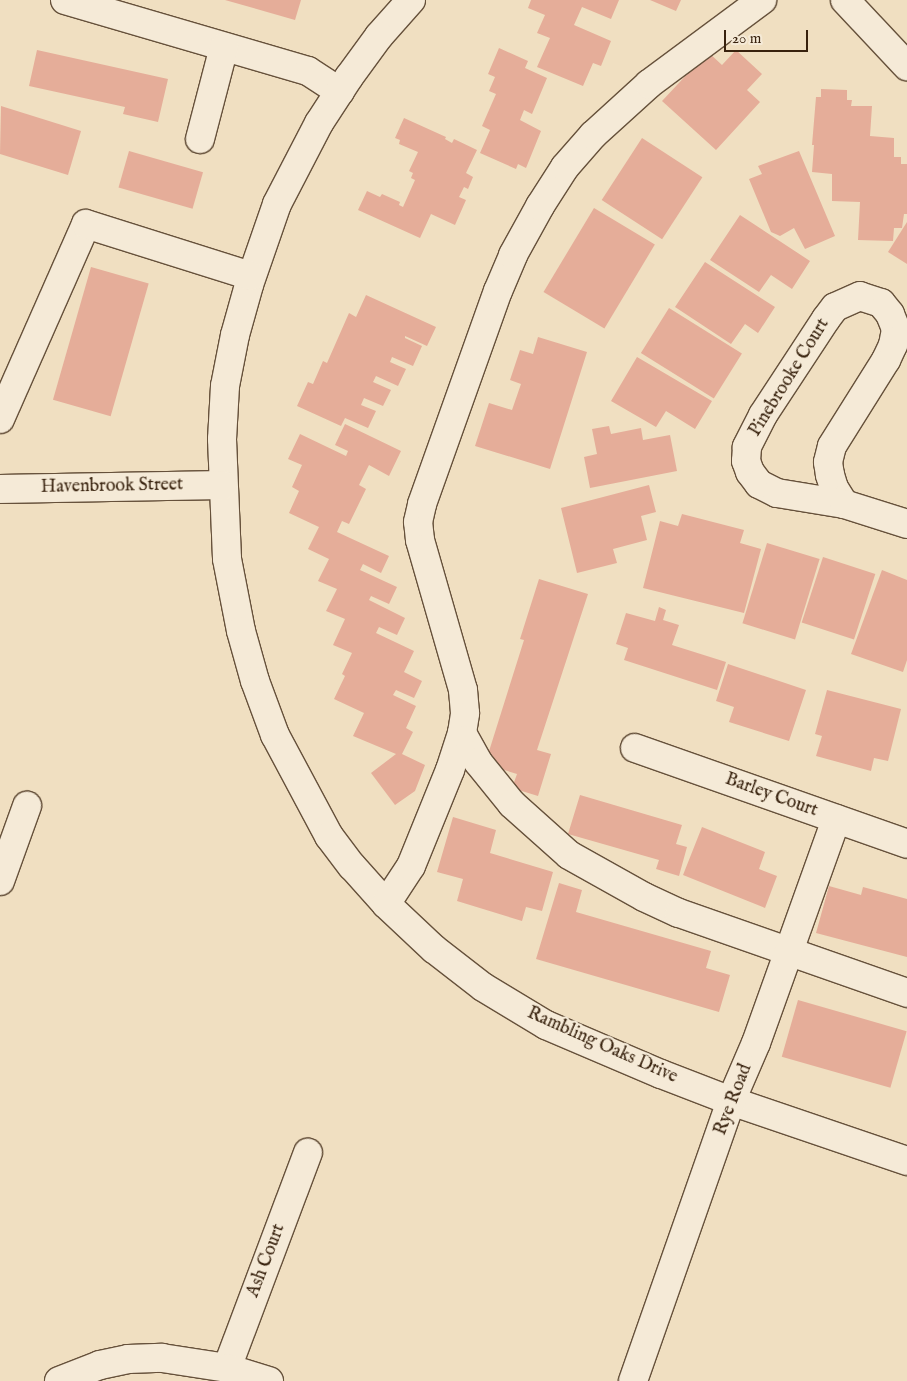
<!DOCTYPE html>
<style>
body{margin:0}
#map{position:relative;width:907px;height:1381px;overflow:hidden;background:#f0dfc1;font-family:"IM FELL English",serif}
div>[style]{position:absolute}
.building>*{inset:0;background:#e5ad99;transform-origin:0 0}
.roads{filter:drop-shadow(1px 0 #66513b) drop-shadow(-1px 0 #66513b) drop-shadow(0 1px #66513b) drop-shadow(0 -1px #66513b)}
.minor>*{height:28px;margin:-14px;padding:0 14px;transform-origin:14px;border-radius:14px;background:#f5ead7}
span{translate:-50% -50%;white-space:nowrap;text-align:center;line-height:1.15;-webkit-text-stroke:4.5px #f5ead7;paint-order:stroke}
.street-label{font-size:18px;color:#38220e}
.scale{position:absolute;left:724px;top:30px;width:84px;height:22px;box-sizing:border-box;border:2px solid #38220e;border-top:0;padding-left:6px;font-size:15px;line-height:18px;white-space:nowrap;color:#38220e;-webkit-text-stroke:4px #f5ead7;paint-order:stroke}
</style>
<div id="map">
<div class="building">
<i style="clip-path:polygon(225px 0,301px 0,295px 20px)"></i>
<i style="clip-path:polygon(531px 0,619px 0,611px 19px,582px 7px,574px 25px,611px 41px,601px 66px,593px 63px,583px 86px,537px 67px,550px 38px,537px 33px,545px 15px,528px 8px)"></i>
<i style="clip-path:polygon(650px 0,681px 0,676px 11px)"></i>
<i style="clip-path:polygon(499px 48px,528px 61px,525px 68px,547px 78px,532px 114px,524px 110px,520px 120px,541px 131px,526px 168px,518px 164px,516px 169px,480px 153px,490px 130px,482px 126px,496px 94px,489px 91px,495px 77px,488px 74px)"></i>
<i style="clip-path:polygon(37px 50px,168px 79px,158px 122px,123px 114px,125px 107px,29px 86px)"></i>
<i style="clip-path:polygon(736px 50px,762px 74px,747px 90px,760px 102px,716px 150px,662px 101px,708px 52px,722px 65px)"></i>
<i style="clip-path:polygon(821px 89px,847px 90px,847px 100px,852px 100px,851px 106px,872px 106px,870px 136px,894px 138px,894px 157px,901px 157px,901px 164px,907px 164px,907px 214px,904px 214px,902px 228px,894px 228px,893px 241px,858px 240px,860px 202px,832px 201px,832px 174px,812px 172px,814px 145px,812px 145px,816px 97px,821px 97px)"></i>
<i style="clip-path:polygon(1px 106px,81px 131px,68px 175px,0 154px)"></i>
<i style="clip-path:polygon(404px 118px,446px 137px,445px 139px,452px 143px,454px 139px,477px 150px,466px 173px,473px 177px,468px 189px,464px 187px,459px 197px,466px 200px,455px 225px,431px 214px,420px 238px,358px 210px,367px 191px,380px 197px,382px 194px,400px 202px,399px 205px,403px 207px,415px 180px,411px 178px,413px 173px,409px 171px,418px 152px,399px 144px,400px 140px,395px 138px)"></i>
<i style="left:642px;top:138px;width:72px;height:74px;rotate:33deg"></i>
<i style="left:129px;top:151px;width:77px;height:38px;rotate:16deg"></i>
<i style="clip-path:polygon(799px 151px,835px 236px,805px 249px,794px 228px,780px 236px,771px 232px,749px 179px,762px 174px,758px 166px)"></i>
<i style="left:594px;top:208px;width:71px;height:98px;rotate:31deg"></i>
<i style="clip-path:polygon(740px 215px,810px 261px,792px 289px,771px 275px,759px 292px,710px 260px)"></i>
<i style="clip-path:polygon(907px 222px,907px 264px,888px 252px)"></i>
<i style="clip-path:polygon(705px 262px,775px 307px,758px 333px,745px 324px,731px 344px,675px 307px)"></i>
<i style="left:91px;top:267px;width:60px;height:138px;rotate:16deg"></i>
<i style="clip-path:polygon(366px 295px,436px 327px,427px 346px,405px 336px,405px 338px,422px 346px,413px 366px,392px 357px,390px 362px,406px 369px,398px 386px,376px 376px,373px 382px,391px 390px,383px 406px,364px 398px,361px 405px,376px 411px,368px 428px,345px 418px,341px 426px,297px 406px,308px 382px,313px 384px,323px 361px,327px 363px,349px 313px,356px 317px)"></i>
<i style="left:669px;top:308px;width:86px;height:53px;rotate:32deg"></i>
<i style="clip-path:polygon(538px 337px,587px 352px,550px 469px,475px 446px,489px 403px,512px 410px,521px 384px,510px 380px,520px 350px,533px 354px)"></i>
<i style="clip-path:polygon(637px 357px,712px 401px,695px 429px,666px 411px,656px 427px,611px 401px)"></i>
<i style="clip-path:polygon(345px 424px,401px 451px,389px 476px,369px 465px,359px 485px,366px 489px,349px 524px,342px 521px,337px 532px,389px 556px,381px 573px,363px 564px,360px 570px,397px 587px,389px 604px,371px 596px,369px 600px,405px 618px,397px 635px,379px 627px,376px 633px,414px 651px,404px 672px,422px 681px,414px 698px,396px 690px,393px 695px,416px 706px,406px 728px,413px 732px,402px 754px,425px 765px,415px 791px,395px 805px,371px 773px,396px 754px,353px 736px,364px 713px,334px 699px,345px 676px,342px 674px,352px 653px,333px 645px,345px 619px,326px 611px,337px 589px,318px 581px,329px 559px,308px 549px,319px 527px,289px 513px,299px 491px,292px 487px,302px 465px,288px 459px,300px 434px,346px 456px,348px 451px,335px 445px)"></i>
<i style="clip-path:polygon(609px 426px,611px 434px,641px 428px,643px 440px,670px 435px,677px 471px,590px 488px,584px 457px,597px 454px,592px 429px)"></i>
<i style="clip-path:polygon(649px 485px,656px 512px,641px 516px,647px 540px,613px 549px,617px 563px,577px 573px,561px 508px)"></i>
<i style="clip-path:polygon(682px 514px,744px 530px,740px 543px,761px 549px,744px 613px,643px 588px,660px 521px,678px 526px)"></i>
<i style="left:767px;top:543px;width:55px;height:84px;rotate:17deg"></i>
<i style="left:823px;top:557px;width:55px;height:69px;rotate:18deg"></i>
<i style="clip-path:polygon(882px 570px,907px 580px,907px 660px,903px 672px,851px 654px)"></i>
<i style="clip-path:polygon(539px 579px,588px 594px,537px 750px,551px 754px,538px 796px,512px 788px,517px 774px,485px 764px,524px 640px,520px 639px)"></i>
<i style="clip-path:polygon(659px 607px,666px 610px,663px 620px,679px 625px,672px 645px,726px 662px,717px 690px,624px 660px,628px 648px,616px 644px,626px 613px,655px 621px)"></i>
<i style="clip-path:polygon(728px 664px,806px 690px,789px 741px,729px 722px,734px 707px,716px 701px)"></i>
<i style="clip-path:polygon(827px 690px,901px 709px,888px 761px,874px 758px,871px 771px,816px 756px,822px 736px,815px 734px)"></i>
<i style="clip-path:polygon(580px 795px,682px 825px,676px 844px,687px 847px,679px 876px,656px 869px,659px 860px,568px 834px)"></i>
<i style="clip-path:polygon(453px 817px,496px 830px,490px 853px,553px 872px,542px 911px,526px 907px,522px 921px,457px 901px,463px 879px,437px 872px)"></i>
<i style="clip-path:polygon(702px 827px,765px 852px,759px 869px,777px 876px,765px 908px,683px 875px)"></i>
<i style="clip-path:polygon(559px 883px,582px 890px,576px 912px,711px 951px,706px 968px,730px 975px,719px 1012px,536px 959px)"></i>
<i style="clip-path:polygon(829px 886px,861px 895px,863px 887px,907px 899px,907px 957px,816px 933px)"></i>
<i style="left:798px;top:1000px;width:113px;height:59px;rotate:16deg"></i>
</div>
<div class="roads">
<div class="minor">
<i style="left:65px;top:0;width:253px;rotate:16.3deg"></i>
<i style="left:308px;top:71px;width:38px;rotate:33deg"></i>
<i style="left:411px;top:0;width:48px;rotate:131.6deg"></i>
<i style="left:379px;top:36px;width:51px;rotate:126.2deg"></i>
<i style="left:349px;top:77px;width:55px;rotate:123.1deg"></i>
<i style="left:319px;top:123px;width:91px;rotate:117.4deg"></i>
<i style="left:277px;top:204px;width:86px;rotate:109.1deg"></i>
<i style="left:249px;top:285px;width:52px;rotate:105.6deg"></i>
<i style="left:235px;top:335px;width:52px;rotate:101.1deg"></i>
<i style="left:225px;top:386px;width:53px;rotate:93.2deg"></i>
<i style="left:222px;top:439px;width:120px;rotate:87.6deg"></i>
<i style="left:227px;top:559px;width:73px;rotate:79deg"></i>
<i style="left:241px;top:631px;width:52px;rotate:74.4deg"></i>
<i style="left:255px;top:681px;width:58px;rotate:69.7deg"></i>
<i style="left:275px;top:735px;width:115px;rotate:61.9deg"></i>
<i style="left:329px;top:836px;width:38px;rotate:53deg"></i>
<i style="left:352px;top:866px;width:51px;rotate:48.2deg"></i>
<i style="left:386px;top:904px;width:66px;rotate:43.2deg"></i>
<i style="left:434px;top:949px;width:62px;rotate:37.8deg"></i>
<i style="left:483px;top:987px;width:74px;rotate:31.1deg"></i>
<i style="left:546px;top:1025px;width:125px;rotate:23.1deg"></i>
<i style="left:661px;top:1074px;width:75px;rotate:21.1deg"></i>
<i style="left:731px;top:1101px;width:186px;rotate:18.8deg"></i>
<i style="left:845px;top:0;width:91px;rotate:46.8deg"></i>
<i style="left:200px;top:139px;width:95px;rotate:-75.4deg"></i>
<i style="left:0;top:419px;width:213px;rotate:-66.2deg"></i>
<i style="left:86px;top:224px;width:173px;rotate:17.5deg"></i>
<i style="left:0;top:489px;width:223px;rotate:-1deg"></i>
<i style="left:844px;top:504px;width:19px;rotate:-122deg"></i>
<i style="left:834px;top:488px;width:14px;rotate:-107deg"></i>
<i style="left:830px;top:475px;width:13px;rotate:-99deg"></i>
<i style="left:828px;top:462px;width:16px;rotate:-76deg"></i>
<i style="left:832px;top:446px;width:102px;rotate:-57.9deg"></i>
<i style="left:886px;top:360px;width:17px;rotate:-65deg"></i>
<i style="left:893px;top:345px;width:16px;rotate:-79deg"></i>
<i style="left:896px;top:329px;width:16px;rotate:-112deg"></i>
<i style="left:890px;top:314px;width:14px;rotate:-129deg"></i>
<i style="left:881px;top:303px;width:22px;rotate:-162deg"></i>
<i style="left:860px;top:296px;width:27px;rotate:156deg"></i>
<i style="left:835px;top:307px;width:15px;rotate:127deg"></i>
<i style="left:826px;top:319px;width:115px;rotate:123.3deg"></i>
<i style="left:763px;top:415px;width:36px;rotate:117deg"></i>
<i style="left:747px;top:447px;width:14px;rotate:94deg"></i>
<i style="left:746px;top:461px;width:12px;rotate:70deg"></i>
<i style="left:750px;top:472px;width:15px;rotate:53deg"></i>
<i style="left:759px;top:484px;width:20px;rotate:27deg"></i>
<i style="left:777px;top:493px;width:68px;rotate:9.3deg"></i>
<i style="left:844px;top:504px;width:66px;rotate:17.6deg"></i>
<i style="left:462px;top:733px;width:33px;rotate:61deg"></i>
<i style="left:478px;top:762px;width:54px;rotate:51deg"></i>
<i style="left:512px;top:804px;width:76px;rotate:41.8deg"></i>
<i style="left:569px;top:855px;width:86px;rotate:29.2deg"></i>
<i style="left:644px;top:897px;width:38px;rotate:25deg"></i>
<i style="left:679px;top:913px;width:242px;rotate:19.3deg"></i>
<i style="left:635px;top:748px;width:288px;rotate:19.4deg"></i>
<i style="left:0;top:881px;width:80px;rotate:-70.2deg"></i>
<i style="left:386px;top:904px;width:45px;rotate:-56.7deg"></i>
<i style="left:411px;top:866px;width:104px;rotate:-67.9deg"></i>
<i style="left:450px;top:770px;width:39px;rotate:-72deg"></i>
<i style="left:462px;top:733px;width:20px;rotate:-81deg"></i>
<i style="left:465px;top:713px;width:23px;rotate:-95deg"></i>
<i style="left:463px;top:690px;width:156px;rotate:-106deg"></i>
<i style="left:420px;top:540px;width:18px;rotate:-96deg"></i>
<i style="left:418px;top:522px;width:18px;rotate:-77deg"></i>
<i style="left:422px;top:504px;width:226px;rotate:-70.4deg"></i>
<i style="left:498px;top:291px;width:39px;rotate:-67deg"></i>
<i style="left:513px;top:255px;width:56px;rotate:-61.1deg"></i>
<i style="left:540px;top:206px;width:46px;rotate:-57.3deg"></i>
<i style="left:565px;top:167px;width:43px;rotate:-48.8deg"></i>
<i style="left:593px;top:135px;width:76px;rotate:-42.3deg"></i>
<i style="left:649px;top:84px;width:141px;rotate:-36.6deg"></i>
<i style="left:227px;top:1368px;width:230px;rotate:-69.4deg"></i>
<i style="left:59px;top:1381px;width:44px;rotate:-21.3deg"></i>
<i style="left:100px;top:1365px;width:29px;rotate:-12deg"></i>
<i style="left:128px;top:1359px;width:34px;rotate:-2deg"></i>
<i style="left:162px;top:1358px;width:66px;rotate:8.7deg"></i>
<i style="left:227px;top:1368px;width:44px;rotate:17.2deg"></i>
<i style="left:633px;top:1381px;width:297px;rotate:-70.7deg"></i>
<i style="left:731px;top:1101px;width:63px;rotate:-66.7deg"></i>
<i style="left:756px;top:1043px;width:238px;rotate:-70.3deg"></i>
</div>
</div>
<div class="street-label">
<span style="left:790px;top:378px;rotate:-58deg">Pinebrooke Court</span>
<span style="left:112px;top:487px;rotate:-1deg">Havenbrook Street</span>
<span style="left:771px;top:796px;rotate:20deg">Barley Court</span>
<span style="left:602px;top:1046px;rotate:24deg">Rambling Oaks Drive</span>
<span style="left:734px;top:1100px;rotate:-69deg">Rye Road</span>
<span style="left:267px;top:1261px;rotate:-69deg">Ash Court</span>
</div>
<div class="scale">20 m</div>
</div>
